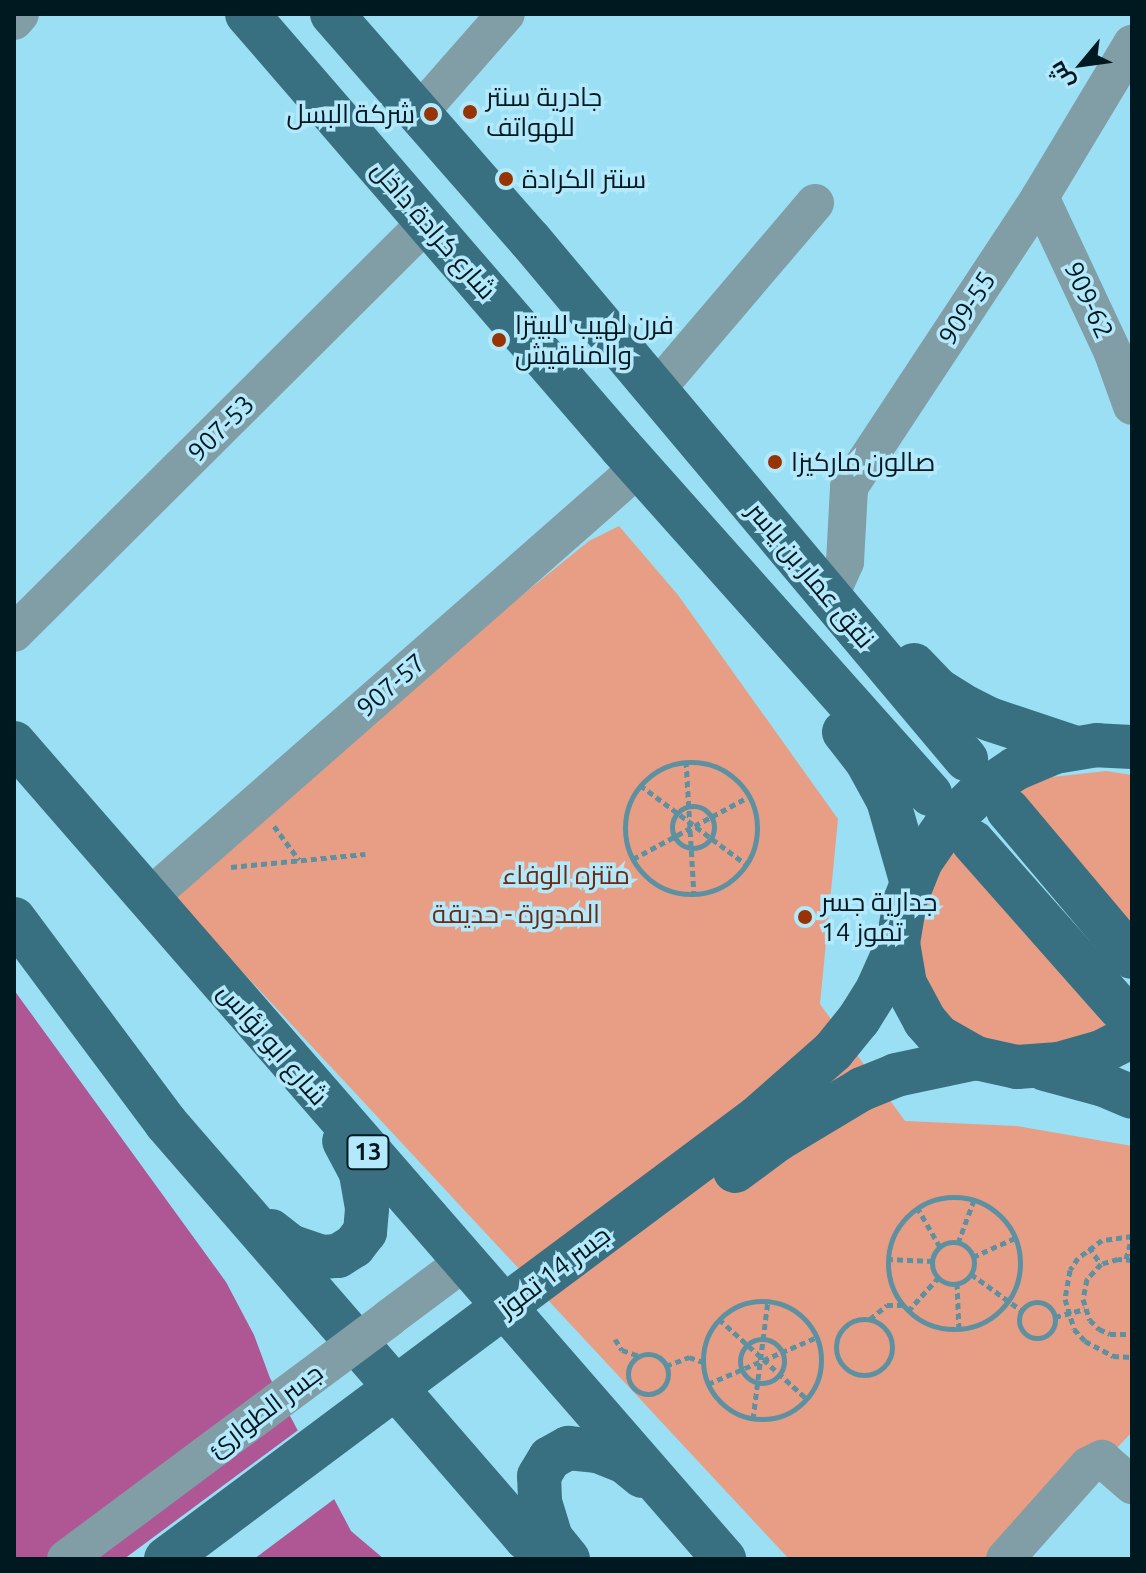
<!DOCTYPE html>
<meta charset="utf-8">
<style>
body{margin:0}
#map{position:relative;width:1146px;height:1573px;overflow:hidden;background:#9adff4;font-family:Ubuntu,Cairo,sans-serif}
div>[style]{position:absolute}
.green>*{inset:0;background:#e79e85}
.water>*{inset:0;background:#ae5794}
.pier>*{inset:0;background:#9adff4}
.path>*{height:5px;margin-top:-2.5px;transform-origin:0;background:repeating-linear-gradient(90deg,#5d91a1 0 6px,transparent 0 10px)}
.path>.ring{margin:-2.5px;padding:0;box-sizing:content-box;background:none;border:5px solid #5d91a1;border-radius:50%}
.minor>*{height:38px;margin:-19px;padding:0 19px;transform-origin:19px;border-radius:19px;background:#819da6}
.major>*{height:44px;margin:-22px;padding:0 22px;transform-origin:22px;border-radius:22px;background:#397081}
.minor-bridge>*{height:38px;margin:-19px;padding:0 19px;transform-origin:19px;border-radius:19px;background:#819da6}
.major-bridge>*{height:44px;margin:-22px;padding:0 22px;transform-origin:22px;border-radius:22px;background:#397081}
.dots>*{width:22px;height:22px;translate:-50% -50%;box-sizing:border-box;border:4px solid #b3e9fb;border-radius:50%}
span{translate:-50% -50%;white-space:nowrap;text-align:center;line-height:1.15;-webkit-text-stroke:7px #b3e9fb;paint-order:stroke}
.shield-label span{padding:2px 6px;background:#b3e9fb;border:2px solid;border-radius:6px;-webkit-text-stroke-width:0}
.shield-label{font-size:24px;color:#001921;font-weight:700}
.poi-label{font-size:26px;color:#001921}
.left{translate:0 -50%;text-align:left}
.right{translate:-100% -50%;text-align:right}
.street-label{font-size:26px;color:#001921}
.park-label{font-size:26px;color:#6b2a12}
.frame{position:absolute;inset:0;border:16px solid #001921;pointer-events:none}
.north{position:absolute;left:1042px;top:24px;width:80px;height:80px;-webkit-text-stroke:6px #b3e9fb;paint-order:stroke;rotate:241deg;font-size:22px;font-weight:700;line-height:32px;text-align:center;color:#001921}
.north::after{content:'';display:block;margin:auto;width:28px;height:36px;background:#001921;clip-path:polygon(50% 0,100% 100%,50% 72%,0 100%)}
</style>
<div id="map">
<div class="green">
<i style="clip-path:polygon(619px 526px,678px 595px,838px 819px,820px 1004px,905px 1121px,1017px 1126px,1132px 1146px,1132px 1432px,1011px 1559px,789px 1559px,170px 894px,259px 808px,589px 541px)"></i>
<i style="clip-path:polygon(1106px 771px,1132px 775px,1132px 938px,1017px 791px,1052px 777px)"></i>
<i style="clip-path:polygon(958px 841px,1121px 1019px,1073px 1040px,1019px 1047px,984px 1039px,953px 1021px,930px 993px,917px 940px,928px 887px)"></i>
</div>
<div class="water">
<i style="clip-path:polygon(14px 990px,226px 1282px,254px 1335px,270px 1378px,351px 1531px,384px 1559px,14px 1559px)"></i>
</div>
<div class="pier">
<i style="clip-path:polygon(301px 1428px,337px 1497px,254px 1559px,124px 1559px)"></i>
</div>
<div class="path">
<i style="left:686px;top:761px;width:133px;rotate:86.6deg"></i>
<i class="ring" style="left:625px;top:762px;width:127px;height:127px"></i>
<i style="left:640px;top:785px;width:134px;rotate:36.8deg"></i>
<i class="ring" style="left:672px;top:806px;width:37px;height:37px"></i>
<i style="left:274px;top:826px;width:42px;rotate:53.7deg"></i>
<i style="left:633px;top:859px;width:133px;rotate:-28.3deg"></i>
<i style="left:231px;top:867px;width:135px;rotate:-5.5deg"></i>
<i class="ring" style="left:888px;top:1197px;width:127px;height:127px"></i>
<i style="left:917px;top:1207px;width:46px;rotate:60.1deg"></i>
<i style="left:1132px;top:1236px;width:30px;rotate:172deg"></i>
<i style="left:1102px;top:1240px;width:30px;rotate:143deg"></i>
<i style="left:1078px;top:1258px;width:14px;rotate:124deg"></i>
<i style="left:1070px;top:1270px;width:29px;rotate:100deg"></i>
<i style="left:1065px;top:1299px;width:31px;rotate:73deg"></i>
<i style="left:1074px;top:1329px;width:16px;rotate:47deg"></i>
<i style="left:1085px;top:1341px;width:32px;rotate:28deg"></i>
<i style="left:1113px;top:1356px;width:19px;rotate:3deg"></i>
<i class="ring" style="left:932px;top:1242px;width:37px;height:37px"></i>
<i style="left:958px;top:1243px;width:46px;rotate:-69.6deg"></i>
<i style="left:1089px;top:1247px;width:21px;rotate:55deg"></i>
<i style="left:973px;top:1257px;width:46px;rotate:-24.3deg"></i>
<i style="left:887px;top:1259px;width:45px;rotate:2.5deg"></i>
<i style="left:1126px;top:1259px;width:24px;rotate:-75deg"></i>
<i style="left:1132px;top:1260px;width:14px;rotate:-176deg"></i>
<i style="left:1118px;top:1259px;width:18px;rotate:164deg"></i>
<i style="left:1101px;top:1264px;width:21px;rotate:133deg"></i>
<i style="left:1087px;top:1279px;width:20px;rotate:101deg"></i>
<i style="left:1083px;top:1299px;width:22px;rotate:72deg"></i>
<i style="left:1090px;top:1320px;width:13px;rotate:45deg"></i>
<i style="left:1099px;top:1329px;width:12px;rotate:24deg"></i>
<i style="left:1110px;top:1334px;width:22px"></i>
<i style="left:971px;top:1274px;width:62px;rotate:35.8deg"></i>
<i style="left:957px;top:1283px;width:47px;rotate:87.6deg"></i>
<i class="ring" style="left:703px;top:1301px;width:113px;height:113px"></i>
<i class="ring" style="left:1019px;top:1302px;width:31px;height:31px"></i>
<i style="left:908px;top:1311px;width:45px;rotate:-47.7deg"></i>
<i style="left:1055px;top:1317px;width:31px;rotate:-15deg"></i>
<i style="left:719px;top:1319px;width:119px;rotate:42.3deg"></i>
<i style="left:870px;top:1319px;width:22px;rotate:-39deg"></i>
<i style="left:887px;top:1305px;width:15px"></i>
<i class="ring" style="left:836px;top:1319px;width:51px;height:51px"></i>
<i class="ring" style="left:740px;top:1339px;width:39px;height:39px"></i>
<i style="left:615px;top:1339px;width:13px;rotate:58deg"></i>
<i style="left:622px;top:1350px;width:18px;rotate:19deg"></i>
<i class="ring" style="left:628px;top:1354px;width:35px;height:35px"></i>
<i style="left:666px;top:1366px;width:25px;rotate:-21deg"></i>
<i style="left:689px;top:1357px;width:15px;rotate:20deg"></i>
<i style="left:708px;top:1384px;width:119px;rotate:-23.3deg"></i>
<i style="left:753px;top:1419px;width:119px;rotate:-82.8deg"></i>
</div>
<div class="minor">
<i style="left:14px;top:21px;width:9px;rotate:-49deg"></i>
<i style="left:418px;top:114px;width:133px;rotate:-48.7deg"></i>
<i style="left:1040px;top:197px;width:172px;rotate:64.9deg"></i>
<i style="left:1113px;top:353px;width:56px;rotate:70.3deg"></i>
<i style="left:655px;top:391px;width:247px;rotate:-49.6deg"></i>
<i style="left:836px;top:582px;width:22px;rotate:-66deg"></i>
<i style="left:845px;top:562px;width:75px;rotate:-86.9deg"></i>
<i style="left:849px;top:487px;width:347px;rotate:-56.6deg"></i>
<i style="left:1040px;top:197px;width:179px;rotate:-59deg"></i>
<i style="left:14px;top:633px;width:583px;rotate:-44.86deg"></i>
<i style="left:147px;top:899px;width:649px;rotate:-41.25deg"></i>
<i style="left:389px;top:1318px;width:94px;rotate:-36.7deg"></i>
<i style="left:1005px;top:1559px;width:125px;rotate:-48.3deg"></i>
<i style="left:1088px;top:1466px;width:16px;rotate:-27deg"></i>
<i style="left:1102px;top:1459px;width:40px;rotate:41deg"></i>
</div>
<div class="major">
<i style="left:247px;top:14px;width:572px;rotate:49.18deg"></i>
<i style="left:621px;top:447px;width:465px;rotate:48.3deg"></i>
<i style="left:332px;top:14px;width:300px;rotate:48.8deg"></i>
<i style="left:530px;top:240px;width:678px;rotate:49.97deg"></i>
<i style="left:914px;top:665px;width:35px;rotate:46deg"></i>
<i style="left:938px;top:690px;width:26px;rotate:32deg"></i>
<i style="left:960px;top:704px;width:33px;rotate:27deg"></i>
<i style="left:989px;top:719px;width:92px;rotate:18.4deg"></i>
<i style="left:844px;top:732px;width:36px;rotate:52deg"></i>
<i style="left:866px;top:760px;width:46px;rotate:61.2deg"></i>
<i style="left:888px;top:800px;width:83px;rotate:74deg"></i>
<i style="left:14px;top:743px;width:1082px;rotate:48.97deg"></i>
<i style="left:1132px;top:747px;width:35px;rotate:-177deg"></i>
<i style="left:1097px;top:745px;width:43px;rotate:170.5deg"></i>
<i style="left:1055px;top:752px;width:43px;rotate:157deg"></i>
<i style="left:1015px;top:769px;width:45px;rotate:146deg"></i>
<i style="left:978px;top:794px;width:45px;rotate:135.9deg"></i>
<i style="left:946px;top:825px;width:44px;rotate:124.8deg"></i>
<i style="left:921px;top:861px;width:43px;rotate:111.8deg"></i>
<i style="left:905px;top:901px;width:43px;rotate:99.5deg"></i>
<i style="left:898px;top:943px;width:42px;rotate:80.3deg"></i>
<i style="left:905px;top:984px;width:42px;rotate:61.6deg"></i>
<i style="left:925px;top:1021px;width:21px;rotate:49deg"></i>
<i style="left:939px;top:1037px;width:43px;rotate:29.6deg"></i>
<i style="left:976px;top:1058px;width:42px;rotate:12.4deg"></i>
<i style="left:1017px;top:1067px;width:42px;rotate:-4.1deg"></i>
<i style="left:1059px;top:1064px;width:44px;rotate:-15.9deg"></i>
<i style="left:1101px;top:1052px;width:35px;rotate:-27deg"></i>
<i style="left:1008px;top:810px;width:192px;rotate:49.9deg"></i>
<i style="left:973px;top:842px;width:222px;rotate:48.5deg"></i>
<i style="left:14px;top:919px;width:254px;rotate:53.3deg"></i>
<i style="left:166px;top:1123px;width:549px;rotate:49.06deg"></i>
<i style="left:526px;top:1538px;width:30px;rotate:44deg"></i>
<i style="left:859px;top:1019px;width:36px;rotate:-58deg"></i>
<i style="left:878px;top:988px;width:49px;rotate:-66deg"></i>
<i style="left:1045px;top:1069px;width:61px;rotate:15.2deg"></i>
<i style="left:1104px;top:1085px;width:30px;rotate:23deg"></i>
<i style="left:896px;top:1075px;width:82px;rotate:-12deg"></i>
<i style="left:271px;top:1231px;width:24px;rotate:38deg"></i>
<i style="left:290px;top:1246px;width:34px;rotate:19deg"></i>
<i style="left:322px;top:1257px;width:16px;rotate:-4deg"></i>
<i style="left:338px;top:1256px;width:19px;rotate:-32deg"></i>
<i style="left:354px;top:1246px;width:18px;rotate:-52deg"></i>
<i style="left:365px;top:1232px;width:24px;rotate:-85deg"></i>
<i style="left:367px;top:1208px;width:36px;rotate:-100deg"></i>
<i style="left:361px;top:1173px;width:36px;rotate:-118deg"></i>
<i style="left:568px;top:1559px;width:27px;rotate:-129deg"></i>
<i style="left:551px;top:1538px;width:39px;rotate:-107deg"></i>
<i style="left:540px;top:1501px;width:25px;rotate:-92deg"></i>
<i style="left:539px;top:1476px;width:21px;rotate:-59deg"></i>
<i style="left:550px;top:1458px;width:21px;rotate:-29deg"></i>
<i style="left:568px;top:1448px;width:30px;rotate:6deg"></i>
<i style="left:598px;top:1451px;width:29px;rotate:22deg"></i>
<i style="left:625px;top:1462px;width:22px;rotate:39deg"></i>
</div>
<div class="minor-bridge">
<i style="left:66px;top:1559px;width:403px;rotate:-36.7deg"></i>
</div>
<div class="major-bridge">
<i style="left:735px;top:1171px;width:52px;rotate:-36.4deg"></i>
<i style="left:777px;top:1140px;width:99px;rotate:-31deg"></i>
<i style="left:862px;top:1089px;width:37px;rotate:-22deg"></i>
<i style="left:166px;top:1559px;width:737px;rotate:-36.73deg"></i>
<i style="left:757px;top:1118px;width:101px;rotate:-41.4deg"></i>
<i style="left:833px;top:1051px;width:41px;rotate:-50.9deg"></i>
</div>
<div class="dots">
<i style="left:470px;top:112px;background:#983304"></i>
<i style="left:431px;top:114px;background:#983304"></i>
<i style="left:506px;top:179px;background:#983304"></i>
<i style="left:499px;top:340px;background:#983304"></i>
<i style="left:775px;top:462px;background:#983304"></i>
<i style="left:805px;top:917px;background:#983304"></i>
</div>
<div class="shield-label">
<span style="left:368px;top:1152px">13</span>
</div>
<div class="poi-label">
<span class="left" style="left:486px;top:112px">جادرية سنتر<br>للهواتف</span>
<span class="right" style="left:415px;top:114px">شركة البسل</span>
<span class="left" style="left:522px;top:179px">سنتر الكرادة</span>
<span class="left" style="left:515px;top:340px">فرن لهيب للبيتزا<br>والمناقيش</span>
<span class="left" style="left:791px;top:462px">صالون ماركيزا</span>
<span class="left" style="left:821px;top:917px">جدارية جسر<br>14 تموز</span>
</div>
<div class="street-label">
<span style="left:434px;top:230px;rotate:49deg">شارع كرادة داخل</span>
<span style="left:1089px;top:300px;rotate:65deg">909-62</span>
<span style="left:967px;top:308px;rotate:-57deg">909-55</span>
<span style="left:221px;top:428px;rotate:-45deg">907-53</span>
<span style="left:811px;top:575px;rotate:50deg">نفق عمار بن ياسر</span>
<span style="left:391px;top:685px;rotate:-41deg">907-57</span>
<span style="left:273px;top:1044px;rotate:49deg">شارع ابو نؤاس</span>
<span style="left:554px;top:1271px;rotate:-37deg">جسر 14 تموز</span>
<span style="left:265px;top:1410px;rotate:-37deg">جسر الطوارئ</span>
</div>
<div class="park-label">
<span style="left:566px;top:875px">متنزه الوفاء</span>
<span style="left:516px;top:914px">المدورة - حديقة</span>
</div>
<div class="frame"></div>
<div class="north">ش</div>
</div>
